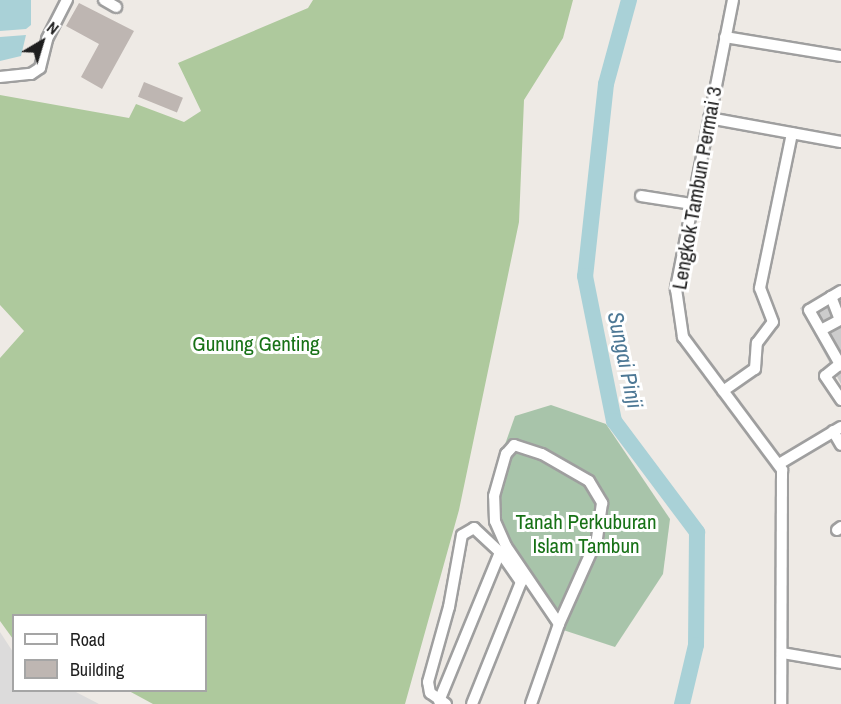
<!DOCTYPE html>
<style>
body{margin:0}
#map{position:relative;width:841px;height:704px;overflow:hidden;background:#eeeae5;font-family:"Archivo Narrow",sans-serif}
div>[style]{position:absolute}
.residential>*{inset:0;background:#dcdbdb}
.religious>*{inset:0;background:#ccc}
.forest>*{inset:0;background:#aec99d}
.cemetery>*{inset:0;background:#a8c4aa}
.water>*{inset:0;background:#a9d1d7}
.river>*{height:16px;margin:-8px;padding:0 8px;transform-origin:8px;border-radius:8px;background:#a9d1d7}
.building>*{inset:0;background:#beb6b2;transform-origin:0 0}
.roads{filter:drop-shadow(2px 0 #9f9f9f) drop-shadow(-2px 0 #9f9f9f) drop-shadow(0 2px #9f9f9f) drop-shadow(0 -2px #9f9f9f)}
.minor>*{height:10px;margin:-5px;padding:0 5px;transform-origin:5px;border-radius:5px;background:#fff}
span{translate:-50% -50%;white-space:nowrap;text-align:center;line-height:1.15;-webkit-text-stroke:6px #fff;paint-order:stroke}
.street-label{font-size:21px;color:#1e1e1e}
.park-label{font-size:21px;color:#177116}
.water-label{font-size:22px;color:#4d7895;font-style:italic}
.legend{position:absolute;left:12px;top:614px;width:195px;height:78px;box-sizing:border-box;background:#fff;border:2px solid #a5a5a5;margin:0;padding:8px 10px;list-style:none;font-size:18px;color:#1e1e1e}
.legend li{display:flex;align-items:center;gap:12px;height:30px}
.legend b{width:30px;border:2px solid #a5a5a5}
.north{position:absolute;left:12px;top:12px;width:60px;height:60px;-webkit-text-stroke:4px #fff;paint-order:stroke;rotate:38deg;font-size:16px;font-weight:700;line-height:24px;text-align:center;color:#1e1e1e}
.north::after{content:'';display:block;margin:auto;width:21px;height:27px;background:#1e1e1e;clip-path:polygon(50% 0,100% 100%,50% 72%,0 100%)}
</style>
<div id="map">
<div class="residential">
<i style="clip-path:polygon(0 632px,13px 652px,14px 690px,74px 691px,99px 704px,0 704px)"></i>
</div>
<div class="religious">
<i style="clip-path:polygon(841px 284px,841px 384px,800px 308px)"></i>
</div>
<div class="forest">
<i style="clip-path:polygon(313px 0,573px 0,563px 38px,524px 100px,519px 222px,459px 510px,405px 704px,153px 704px,129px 691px,206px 690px,206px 616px,14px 616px,13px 639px,0 621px,0 358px,24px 331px,0 305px,0 95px,129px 118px,136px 104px,184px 122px,201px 111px,178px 63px,308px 8px)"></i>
</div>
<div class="cemetery">
<i style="clip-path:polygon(551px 405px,606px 424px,670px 519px,663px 574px,615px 647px,551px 626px,492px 531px,489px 490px,515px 416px)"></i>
</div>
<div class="water">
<i style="clip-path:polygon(0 0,31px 0,31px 25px,26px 29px,0 31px)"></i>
<i style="clip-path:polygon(26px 35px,21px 56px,0 61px,0 37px)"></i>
</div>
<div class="river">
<i style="left:629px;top:0;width:87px;rotate:105.3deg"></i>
<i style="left:606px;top:84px;width:193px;rotate:96.2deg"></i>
<i style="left:585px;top:276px;width:148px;rotate:78.7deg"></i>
<i style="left:614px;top:421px;width:139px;rotate:53.2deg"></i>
<i style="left:697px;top:532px;width:113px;rotate:90.5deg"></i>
<i style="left:696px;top:645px;width:61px;rotate:103.3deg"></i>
</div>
<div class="building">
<i style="clip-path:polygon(79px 3px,134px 31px,102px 89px,81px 77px,99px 44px,66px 26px)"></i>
<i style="left:144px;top:82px;width:42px;height:16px;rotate:22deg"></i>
</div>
<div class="roads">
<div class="minor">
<i style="left:104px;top:0;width:14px;rotate:30deg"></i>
<i style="left:733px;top:0;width:295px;rotate:101.2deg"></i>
<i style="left:676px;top:289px;width:49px;rotate:81.7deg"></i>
<i style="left:683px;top:337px;width:166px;rotate:53.3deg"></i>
<i style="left:782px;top:470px;width:234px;rotate:90.2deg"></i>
<i style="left:725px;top:37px;width:118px;rotate:9.3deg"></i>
<i style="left:0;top:77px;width:31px;rotate:-6deg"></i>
<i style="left:31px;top:74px;width:11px;rotate:-34deg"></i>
<i style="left:40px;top:68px;width:30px;rotate:-76deg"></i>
<i style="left:47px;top:39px;width:44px;rotate:-62.9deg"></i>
<i style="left:709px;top:118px;width:134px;rotate:10.3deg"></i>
<i style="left:641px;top:196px;width:52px;rotate:8.9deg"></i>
<i style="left:841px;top:291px;width:37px;rotate:149deg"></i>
<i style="left:809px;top:310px;width:64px;rotate:60.3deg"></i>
<i style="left:821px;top:330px;width:21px;rotate:-28deg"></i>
<i style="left:840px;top:320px;width:25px;rotate:-111deg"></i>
<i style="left:840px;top:364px;width:19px;rotate:141deg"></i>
<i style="left:825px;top:376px;width:29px;rotate:56deg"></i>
<i style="left:723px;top:391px;width:39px;rotate:-35deg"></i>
<i style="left:755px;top:369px;width:26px;rotate:-86deg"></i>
<i style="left:757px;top:343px;width:26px;rotate:-53deg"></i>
<i style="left:773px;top:322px;width:36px;rotate:-111deg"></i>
<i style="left:760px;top:288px;width:158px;rotate:-78.3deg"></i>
<i style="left:833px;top:431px;width:16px;rotate:60deg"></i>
<i style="left:779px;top:464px;width:72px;rotate:-30.8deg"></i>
<i style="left:837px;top:530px;width:5px;rotate:-37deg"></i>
<i style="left:782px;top:653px;width:60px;rotate:9.6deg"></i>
<i style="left:439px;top:701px;width:161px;rotate:-67.7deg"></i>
<i style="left:446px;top:704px;width:19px;rotate:-145deg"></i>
<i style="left:430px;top:693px;width:11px;rotate:-100deg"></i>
<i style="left:428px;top:682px;width:78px;rotate:-74.4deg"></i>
<i style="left:449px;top:607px;width:73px;rotate:-79.8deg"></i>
<i style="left:462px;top:535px;width:14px;rotate:-30deg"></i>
<i style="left:474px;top:528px;width:35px;rotate:43deg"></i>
<i style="left:500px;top:552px;width:37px;rotate:55deg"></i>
<i style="left:521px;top:582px;width:131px;rotate:111.9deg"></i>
<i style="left:531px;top:704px;width:85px;rotate:-70.7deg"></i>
<i style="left:559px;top:624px;width:94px;rotate:-124.2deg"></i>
<i style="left:506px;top:546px;width:27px;rotate:-114deg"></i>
<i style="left:495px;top:521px;width:25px;rotate:-92deg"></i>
<i style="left:494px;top:496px;width:44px;rotate:-74.1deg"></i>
<i style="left:506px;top:454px;width:12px;rotate:-48deg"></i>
<i style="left:514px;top:445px;width:29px;rotate:18deg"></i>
<i style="left:542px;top:454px;width:54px;rotate:29.9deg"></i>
<i style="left:589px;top:481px;width:26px;rotate:59deg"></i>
<i style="left:602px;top:503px;width:36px;rotate:98deg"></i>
<i style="left:597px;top:539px;width:93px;rotate:114.1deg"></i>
</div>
</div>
<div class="street-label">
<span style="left:697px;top:188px;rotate:-80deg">Lengkok Tambun Permai 3</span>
</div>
<div class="park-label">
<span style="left:256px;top:344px">Gunung Genting</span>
<span style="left:586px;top:534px">Tanah Perkuburan<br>Islam Tambun</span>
</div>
<div class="water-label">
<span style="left:625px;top:360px;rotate:78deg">Sungai Pinji</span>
</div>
<ul class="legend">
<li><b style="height:8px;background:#fff"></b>Road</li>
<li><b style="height:16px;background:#beb6b2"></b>Building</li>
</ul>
<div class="north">N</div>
</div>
